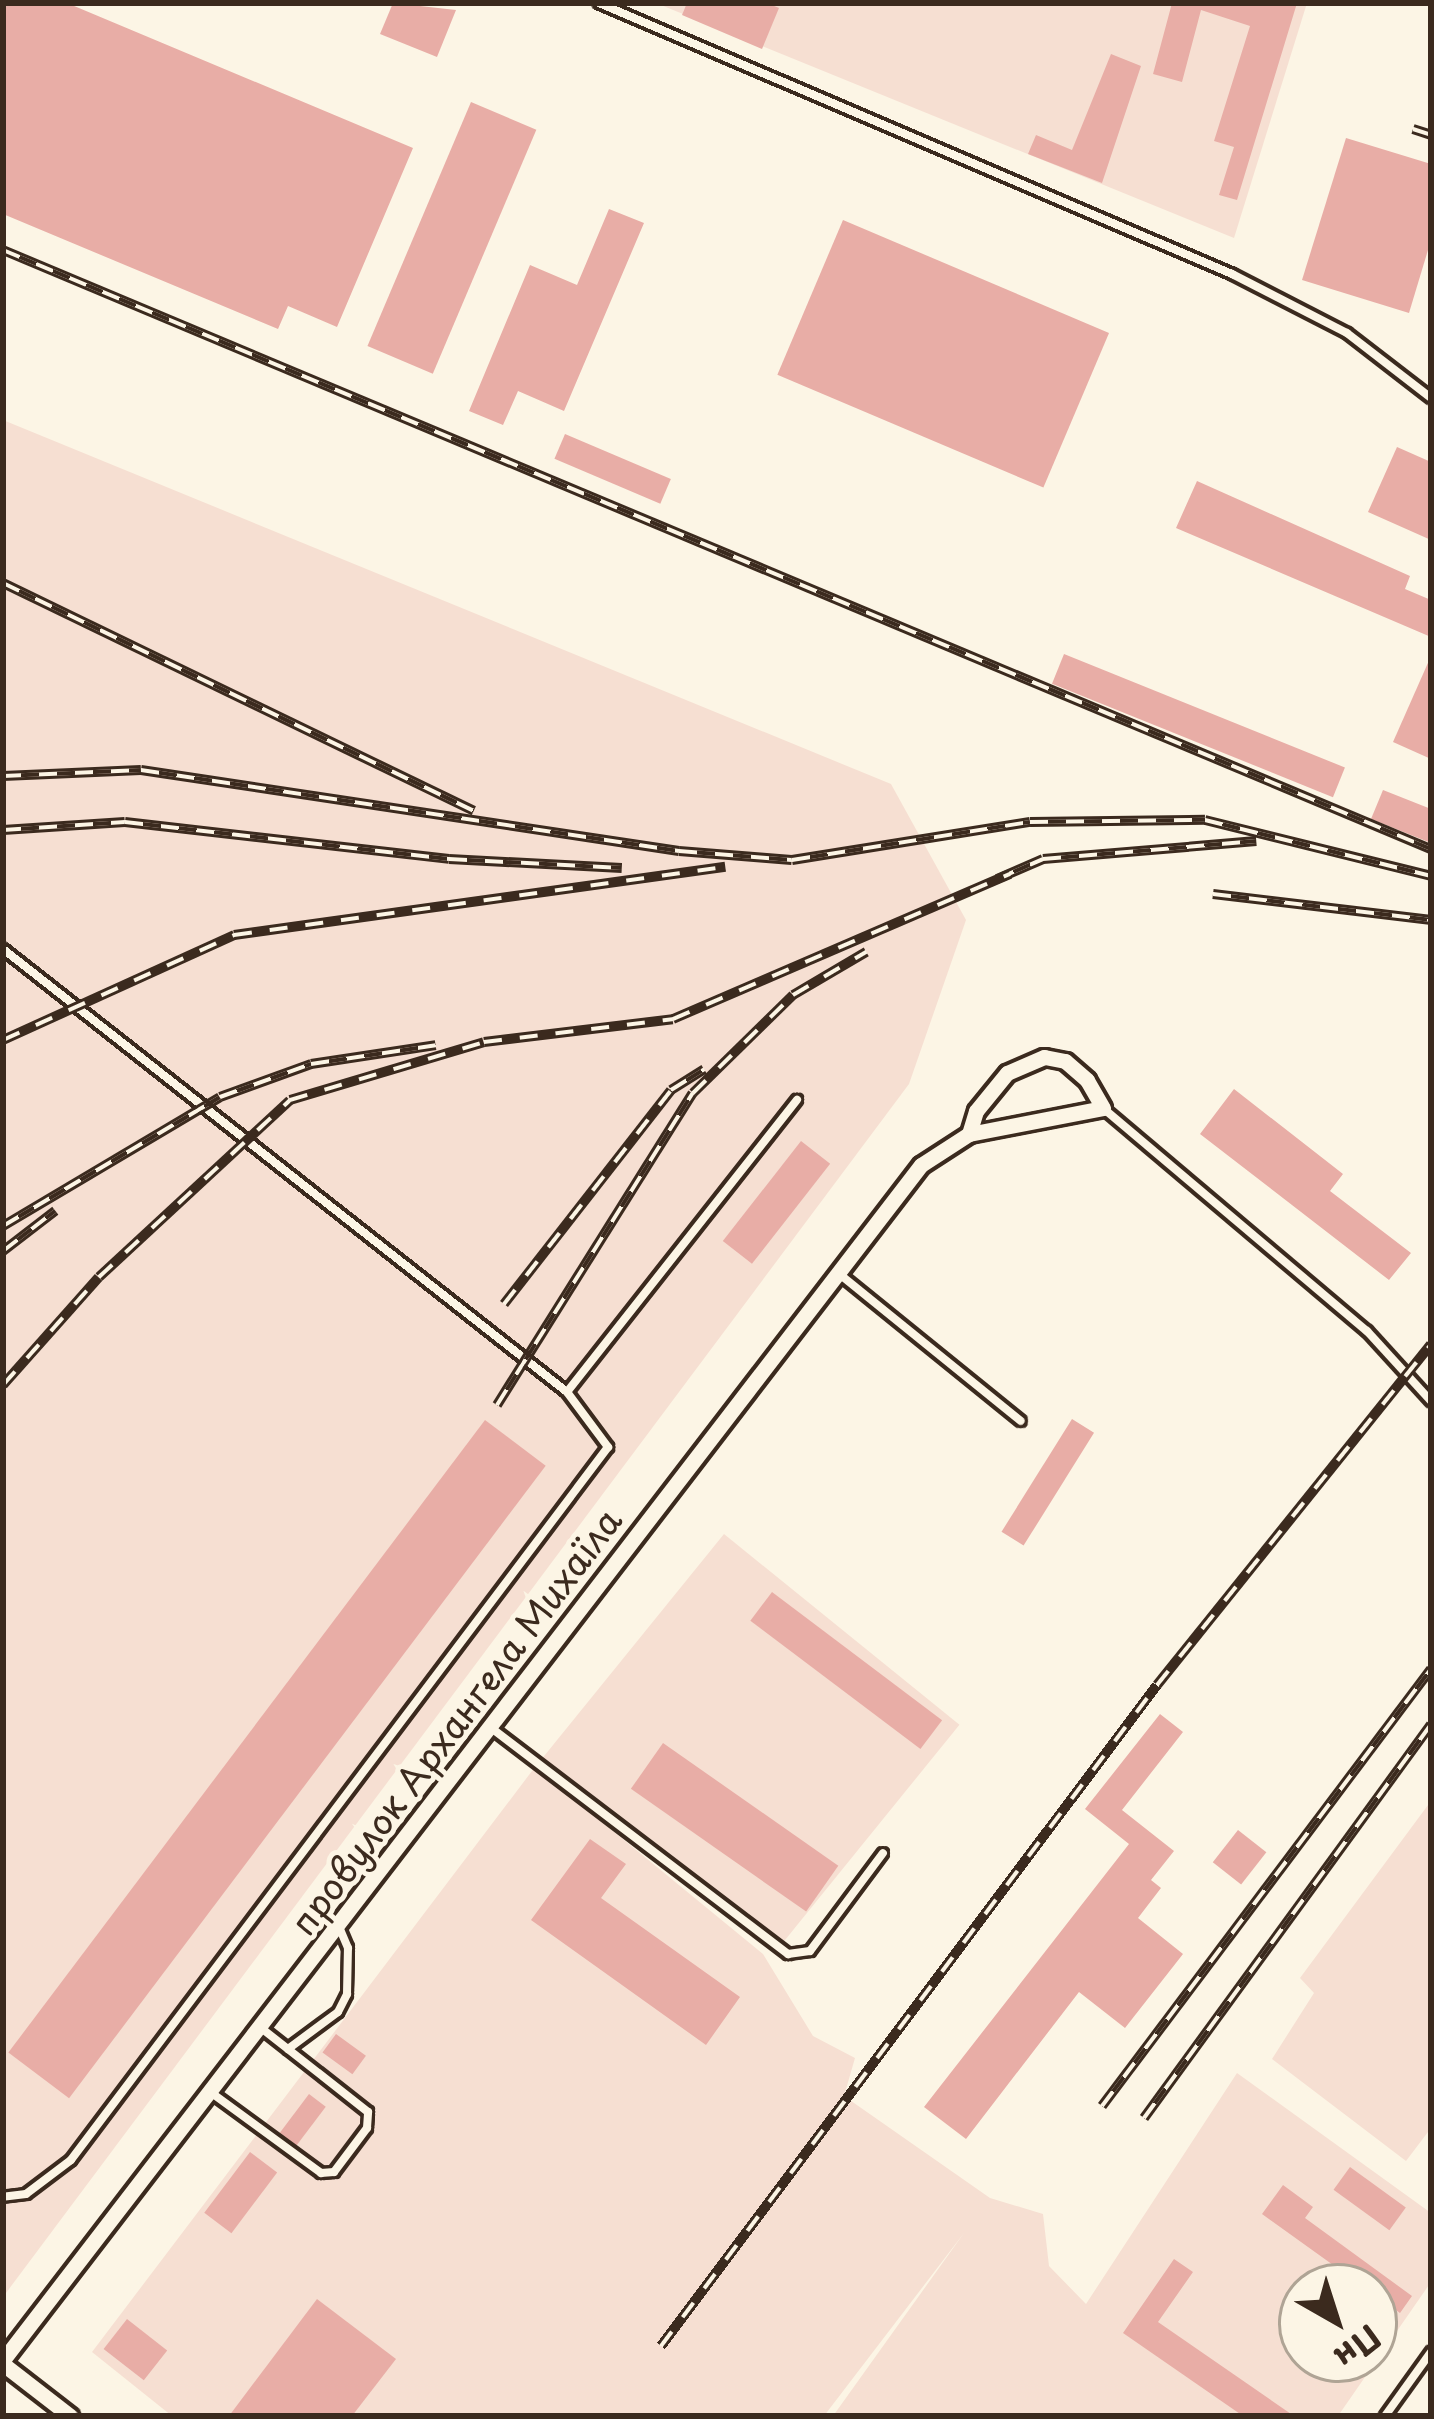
<!DOCTYPE html>
<meta charset="utf-8">
<style>
body{margin:0}
#map{position:relative;width:1434px;height:2419px;overflow:hidden;background:#fcf5e5;font-family:"Playpen Sans",sans-serif}
div>[style]{position:absolute}
.built>*{inset:0;background:#f6dfd2;transform-origin:0 0}
.building>*{inset:0;background:#e8ada6;transform-origin:0 0}
.roads{filter:drop-shadow(3px 0 #3b2a1e) drop-shadow(-3px 0 #3b2a1e) drop-shadow(0 3px #3b2a1e) drop-shadow(0 -3px #3b2a1e)}
.lane>*{height:8px;margin:-4px;padding:0 4px;transform-origin:4px;border-radius:4px;background:#fcf5e5}
.street>*{height:15px;margin:-7.5px;padding:0 7.5px;transform-origin:7.5px;border-radius:7.5px;background:#fcf5e5}
.rail>*{height:10px;margin-top:-5px;transform-origin:0;background:repeating-linear-gradient(90deg,#fcf5e5 0 18px,#3b2a1e 0 36px);box-sizing:border-box;border-block:3px solid #3b2a1e}
span{translate:-50% -50%;white-space:nowrap;text-align:center;line-height:1.15;-webkit-text-stroke:10px #fcf5e5;paint-order:stroke}
.street-label{font-size:36px;color:#3b2a1e}
.frame{position:absolute;inset:0;border:6px solid #3b2a1e;pointer-events:none}
.north{position:absolute;left:1278px;top:2263px;width:120px;height:120px;box-sizing:border-box;background:#fcf5e5;border:3px solid #afa495;border-radius:50%;rotate:141deg;font-size:33px;font-weight:700;line-height:48px;text-align:center;color:#3b2a1e}
.north::after{content:'';display:block;margin:auto;width:42px;height:54px;background:#3b2a1e;clip-path:polygon(50% 0,100% 100%,50% 72%,0 100%)}
</style>
<div id="map">
<div class="built">
<i style="clip-path:polygon(656px 3px,1307px 3px,1234px 238px)"></i>
<i style="clip-path:polygon(3px 420px,891px 784px,966px 920px,909px 1084px,3px 2297px)"></i>
<i style="left:724px;top:1534px;width:303px;height:290px;rotate:39deg"></i>
<i style="clip-path:polygon(evenodd,535px 1767px,763px 1954px,813px 2036px,855px 2058px,844px 2096px,990px 2198px,1043px 2214px,1049px 2266px,1086px 2304px,1237px 2073px,1431px 2213px,1431px 2282px,1338px 2416px,833px 2416px,964px 2233px,824px 2416px,172px 2416px,92px 2352px,535px 1767px,1302px 2287px,1374px 2287px,1374px 2359px,1302px 2359px,1302px 2287px)"></i>
<i style="clip-path:polygon(1431px 1801px,1431px 2128px,1406px 2161px,1272px 2059px,1314px 1993px,1300px 1978px)"></i>
</div>
<div class="building">
<i style="clip-path:polygon(3px 3px,67px 3px,413px 148px,337px 327px,288px 306px,278px 329px,3px 214px)"></i>
<i style="clip-path:polygon(393px 3px,456px 10px,437px 57px,380px 34px)"></i>
<i style="clip-path:polygon(687px 3px,767px 3px,779px 8px,762px 49px,682px 15px)"></i>
<i style="clip-path:polygon(1172px 3px,1297px 3px,1237px 200px,1219px 195px,1234px 147px,1214px 141px,1250px 26px,1201px 10px,1182px 82px,1153px 74px)"></i>
<i style="clip-path:polygon(1111px 54px,1141px 66px,1102px 183px,1028px 154px,1036px 135px,1072px 150px)"></i>
<i style="left:471px;top:102px;width:71px;height:265px;rotate:23deg"></i>
<i style="clip-path:polygon(1346px 138px,1431px 164px,1431px 240px,1409px 313px,1302px 280px)"></i>
<i style="clip-path:polygon(609px 209px,644px 223px,564px 411px,518px 391px,503px 425px,469px 411px,530px 265px,577px 285px)"></i>
<i style="left:843px;top:220px;width:289px;height:168px;rotate:23deg"></i>
<i style="left:565px;top:434px;width:115px;height:27px;rotate:23deg"></i>
<i style="clip-path:polygon(1397px 447px,1431px 462px,1431px 540px,1368px 512px)"></i>
<i style="clip-path:polygon(1197px 481px,1410px 576px,1405px 589px,1431px 600px,1431px 637px,1176px 528px)"></i>
<i style="left:1064px;top:654px;width:303px;height:32px;rotate:22deg"></i>
<i style="clip-path:polygon(1431px 656px,1431px 759px,1393px 742px)"></i>
<i style="clip-path:polygon(1383px 790px,1431px 809px,1431px 843px,1371px 819px)"></i>
<i style="clip-path:polygon(1234px 1089px,1343px 1174px,1330px 1191px,1411px 1253px,1389px 1280px,1200px 1134px)"></i>
<i style="left:801px;top:1141px;width:37px;height:127px;rotate:38deg"></i>
<i style="left:1072px;top:1419px;width:26px;height:133px;rotate:32deg"></i>
<i style="left:485px;top:1420px;width:76px;height:792px;rotate:37deg"></i>
<i style="left:772px;top:1592px;width:213px;height:36px;rotate:37deg"></i>
<i style="clip-path:polygon(1160px 1714px,1183px 1732px,1122px 1810px,1174px 1851px,1151px 1880px,1161px 1888px,1138px 1918px,1183px 1954px,1125px 2028px,1079px 1992px,966px 2139px,924px 2107px,1129px 1844px,1085px 1809px)"></i>
<i style="left:663px;top:1743px;width:214px;height:56px;rotate:35deg"></i>
<i style="left:1238px;top:1830px;width:36px;height:41px;rotate:38deg"></i>
<i style="clip-path:polygon(590px 1839px,626px 1864px,601px 1898px,740px 1997px,706px 2045px,531px 1920px)"></i>
<i style="left:336px;top:2034px;width:37px;height:23px;rotate:36deg"></i>
<i style="left:309px;top:2094px;width:21px;height:49px;rotate:37deg"></i>
<i style="left:250px;top:2152px;width:34px;height:76px;rotate:37deg"></i>
<i style="left:1350px;top:2167px;width:69px;height:28px;rotate:36deg"></i>
<i style="clip-path:polygon(1283px 2185px,1313px 2207px,1305px 2218px,1412px 2296px,1400px 2313px,1262px 2214px)"></i>
<i style="clip-path:polygon(1174px 2259px,1193px 2272px,1158px 2322px,1294px 2416px,1243px 2416px,1123px 2333px)"></i>
<i style="clip-path:polygon(317px 2299px,396px 2359px,352px 2416px,229px 2416px)"></i>
<i style="left:127px;top:2319px;width:51px;height:38px;rotate:38deg"></i>
</div>
<div class="roads">
<div class="lane">
<i style="left:599px;top:3px;width:689px;rotate:23.18deg"></i>
<i style="left:1232px;top:274px;width:129px;rotate:27.2deg"></i>
<i style="left:1347px;top:333px;width:106px;rotate:37.7deg"></i>
<i style="left:3px;top:949px;width:717px;rotate:38.15deg"></i>
<i style="left:567px;top:1392px;width:69px;rotate:53.3deg"></i>
<i style="left:608px;top:1447px;width:893px;rotate:126.99deg"></i>
<i style="left:71px;top:2160px;width:56px;rotate:142.9deg"></i>
<i style="left:26px;top:2194px;width:23px;rotate:173deg"></i>
<i style="left:1104px;top:1109px;width:344px;rotate:40.2deg"></i>
<i style="left:1367px;top:1331px;width:95px;rotate:47.6deg"></i>
<i style="left:838px;top:1273px;width:235px;rotate:39deg"></i>
<i style="left:567px;top:1392px;width:372px;rotate:-51.8deg"></i>
<i style="left:490px;top:1727px;width:375px;rotate:37.3deg"></i>
<i style="left:788px;top:1954px;width:22px;rotate:-8deg"></i>
<i style="left:810px;top:1951px;width:122px;rotate:-53.3deg"></i>
<i style="left:288px;top:2049px;width:62px;rotate:-36.5deg"></i>
<i style="left:338px;top:2012px;width:20px;rotate:-63deg"></i>
<i style="left:347px;top:1994px;width:46px;rotate:-88.8deg"></i>
<i style="left:348px;top:1948px;width:26px;rotate:-113deg"></i>
<i style="left:209px;top:2091px;width:139px;rotate:36.2deg"></i>
<i style="left:321px;top:2173px;width:13px;rotate:-4deg"></i>
<i style="left:334px;top:2172px;width:55px;rotate:-53.1deg"></i>
<i style="left:367px;top:2128px;width:16px;rotate:-86deg"></i>
<i style="left:368px;top:2112px;width:137px;rotate:-141.8deg"></i>
<i style="left:1385px;top:2416px;width:79px;rotate:-54.3deg"></i>
</div>
<div class="street">
<i style="left:3px;top:2360px;width:1507px;rotate:-52.47deg"></i>
<i style="left:921px;top:1165px;width:57px;rotate:-32.9deg"></i>
<i style="left:969px;top:1134px;width:136px;rotate:-11deg"></i>
<i style="left:1103px;top:1108px;width:32px;rotate:-120deg"></i>
<i style="left:1087px;top:1080px;width:29px;rotate:-139deg"></i>
<i style="left:1065px;top:1061px;width:21px;rotate:-169deg"></i>
<i style="left:1044px;top:1057px;width:40px;rotate:156.6deg"></i>
<i style="left:1007px;top:1073px;width:49px;rotate:129.2deg"></i>
<i style="left:976px;top:1111px;width:24px;rotate:107deg"></i>
<i style="left:3px;top:2364px;width:85px;rotate:37.8deg"></i>
</div>
</div>
<div class="rail">
<i style="left:1413px;top:129px;width:19px;rotate:18deg"></i>
<i style="left:3px;top:250px;width:1549px;rotate:22.76deg"></i>
<i style="left:3px;top:583px;width:523px;rotate:25.83deg"></i>
<i style="left:3px;top:776px;width:138px;rotate:-2.5deg"></i>
<i style="left:141px;top:770px;width:544px;rotate:8.56deg"></i>
<i style="left:679px;top:851px;width:113px;rotate:4.6deg"></i>
<i style="left:792px;top:860px;width:241px;rotate:-9.1deg"></i>
<i style="left:1030px;top:822px;width:175px;rotate:-0.7deg"></i>
<i style="left:1205px;top:820px;width:233px;rotate:13.9deg"></i>
<i style="left:3px;top:830px;width:122px;rotate:-3.8deg"></i>
<i style="left:125px;top:822px;width:326px;rotate:6.5deg"></i>
<i style="left:449px;top:859px;width:173px;rotate:3deg"></i>
<i style="left:997px;top:879px;width:50px;rotate:-23.5deg"></i>
<i style="left:1043px;top:859px;width:214px;rotate:-4.8deg"></i>
<i style="left:1213px;top:894px;width:220px;rotate:6.8deg"></i>
<i style="left:3px;top:1040px;width:254px;rotate:-24.4deg"></i>
<i style="left:234px;top:935px;width:496px;rotate:-7.9deg"></i>
<i style="left:3px;top:1226px;width:252px;rotate:-30.7deg"></i>
<i style="left:220px;top:1097px;width:97px;rotate:-19.9deg"></i>
<i style="left:311px;top:1064px;width:126px;rotate:-8.6deg"></i>
<i style="left:3px;top:1251px;width:66px;rotate:-37.6deg"></i>
<i style="left:504px;top:1304px;width:271px;rotate:-52deg"></i>
<i style="left:671px;top:1090px;width:39px;rotate:-32deg"></i>
<i style="left:3px;top:1385px;width:144px;rotate:-48.4deg"></i>
<i style="left:99px;top:1277px;width:260px;rotate:-42.8deg"></i>
<i style="left:290px;top:1100px;width:202px;rotate:-16.6deg"></i>
<i style="left:484px;top:1042px;width:190px;rotate:-6.9deg"></i>
<i style="left:673px;top:1019px;width:367px;rotate:-23.3deg"></i>
<i style="left:497px;top:1405px;width:368px;rotate:-57.9deg"></i>
<i style="left:693px;top:1093px;width:140px;rotate:-44.4deg"></i>
<i style="left:793px;top:995px;width:85px;rotate:-30.5deg"></i>
<i style="left:1102px;top:2106px;width:547px;rotate:-53.03deg"></i>
<i style="left:1144px;top:2118px;width:487px;rotate:-53.9deg"></i>
<i style="left:661px;top:2346px;width:826px;rotate:-53.12deg"></i>
<i style="left:1157px;top:1685px;width:437px;rotate:-51.2deg"></i>
</div>
<div class="street-label">
<span style="left:455px;top:1721px;rotate:-53deg">провулок Архангела Михаїла</span>
</div>
<div class="frame"></div>
<div class="north">Пн</div>
</div>
